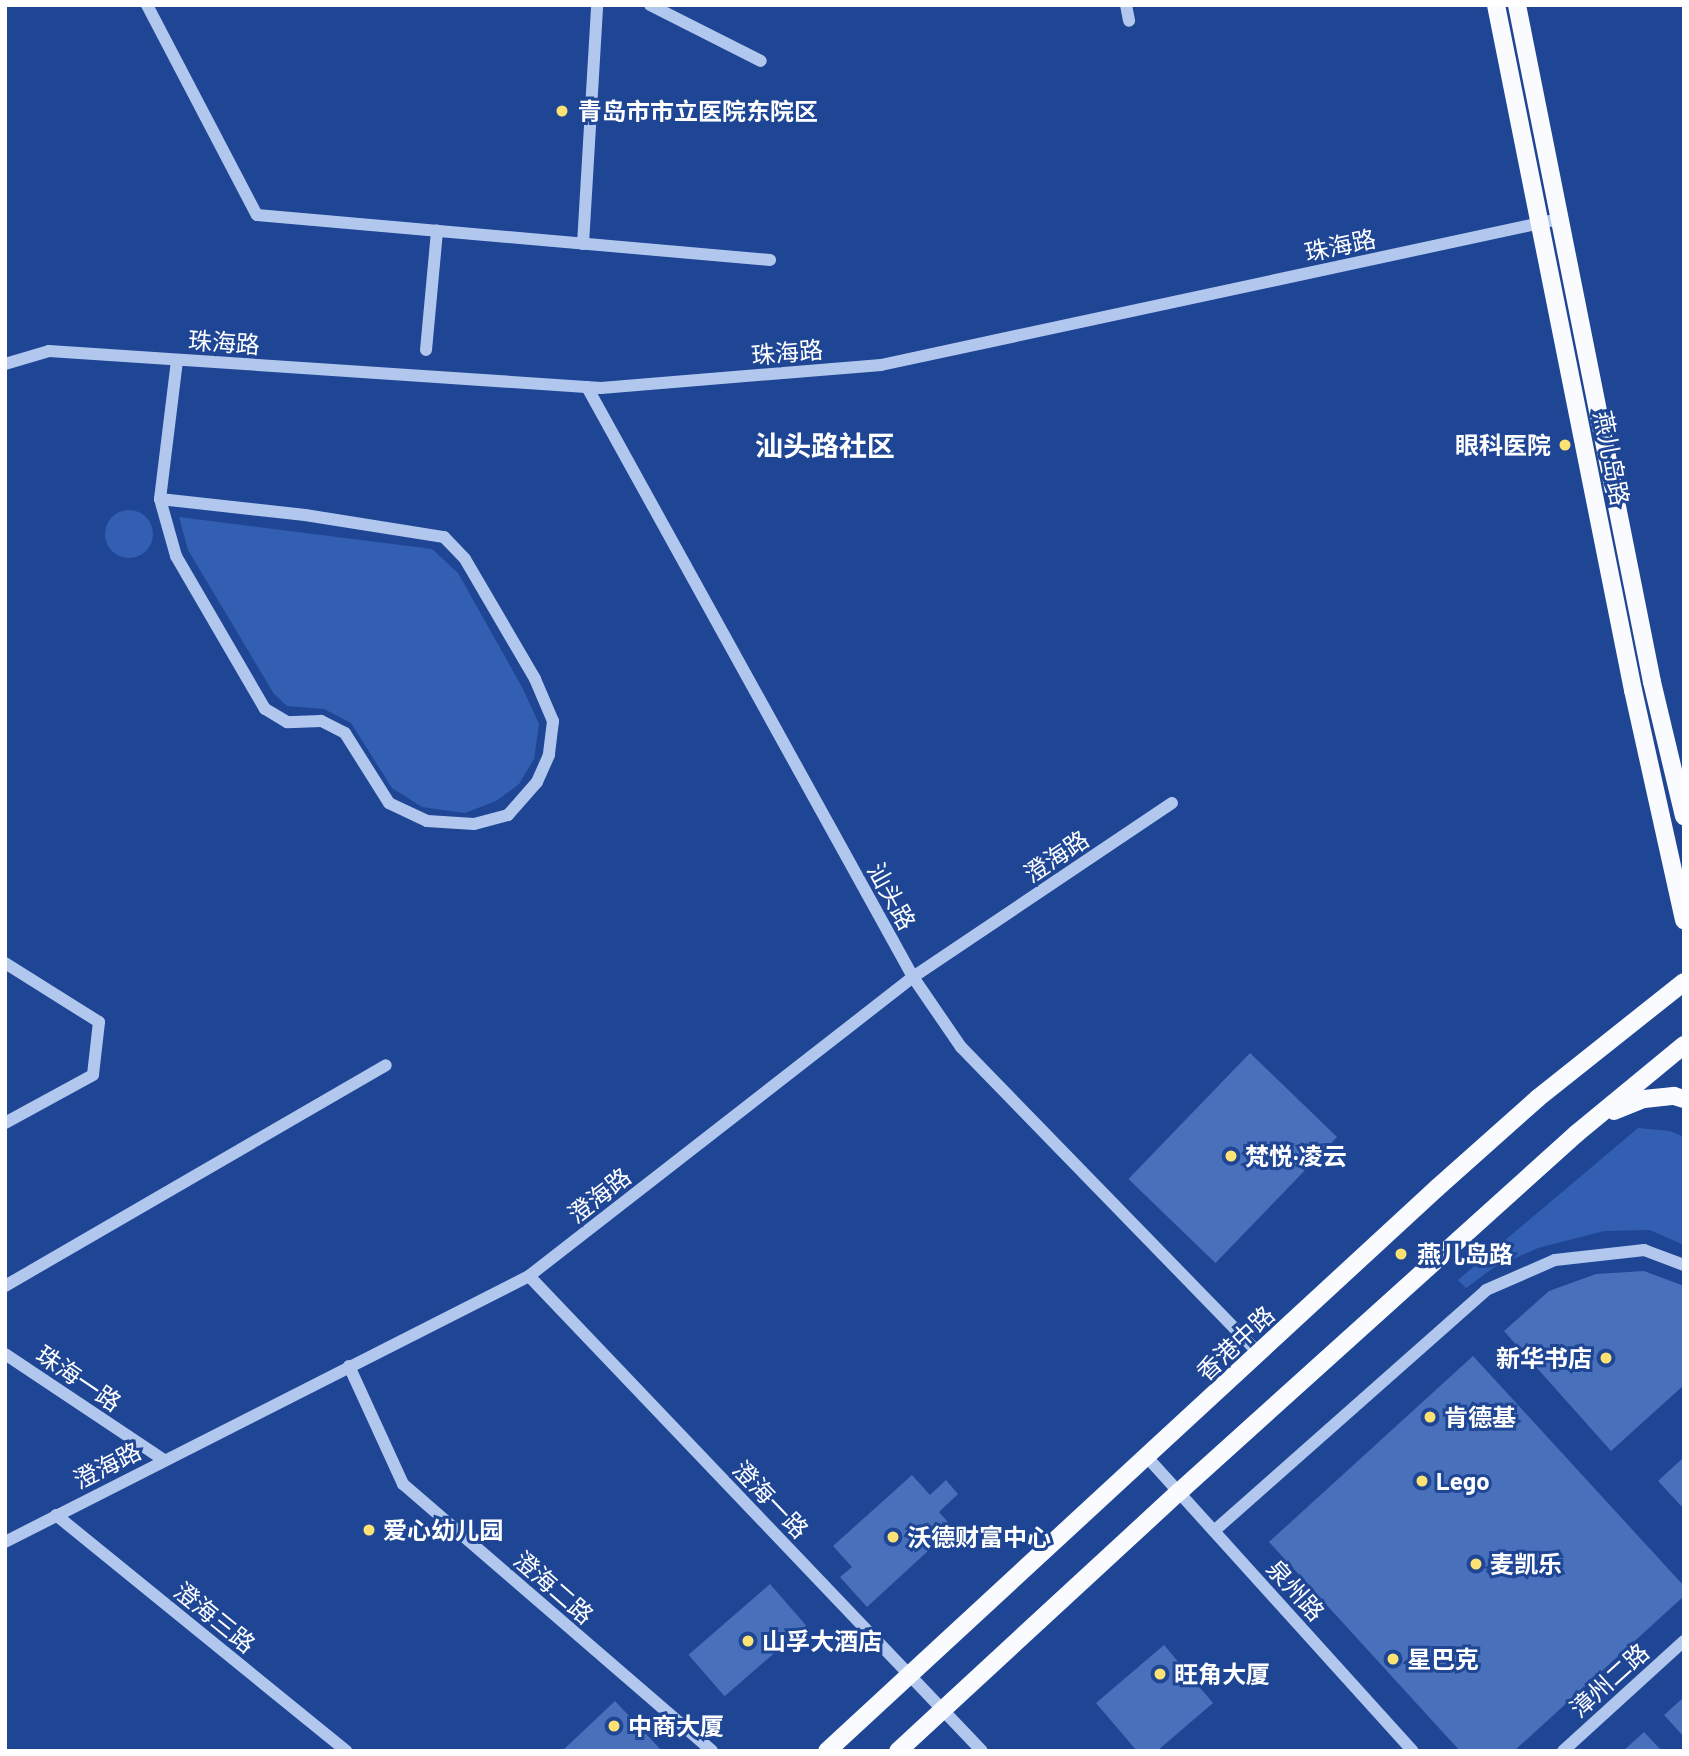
<!DOCTYPE html>
<meta charset="utf-8">
<style>
body{margin:0}
#map{position:relative;width:1689px;height:1756px;overflow:hidden;background:#1f4695;font-family:Barlow,"Noto Sans SC",sans-serif}
div>[style]{position:absolute}
.green>*{inset:0;background:#335fb2}
.round{border-radius:50%}
.building>*{inset:0;background:#4870bb;transform-origin:0 0}
.minor>*{height:12px;margin:-6px;padding:0 6px;transform-origin:6px;border-radius:6px;background:#b2c7ee}
.major>*{height:18px;margin:-9px;padding:0 9px;transform-origin:9px;border-radius:9px;background:#fafbff}
.dots>*{width:19px;height:19px;translate:-50% -50%;box-sizing:border-box;border:4px solid #1f4695;border-radius:50%}
span{translate:-50% -50%;white-space:nowrap;text-align:center;line-height:1.15;-webkit-text-stroke:6px #1f4695;paint-order:stroke}
.poi-label{font-size:24px;color:#fff;font-weight:700}
.left{translate:0 -50%;text-align:left}
.right{translate:-100% -50%;text-align:right}
.street-label{font-size:24px;color:#fff}
.quarter-label{font-size:28px;color:#fff;font-weight:700}
.frame{position:absolute;inset:0;border:7px solid #fff;pointer-events:none}
</style>
<div id="map">
<div class="green">
<i class="round" style="left:105px;top:510px;width:48px;height:48px"></i>
<i style="clip-path:polygon(179px 517px,432px 549px,458px 573px,523px 689px,539px 724px,534px 759px,519px 784px,496px 801px,465px 813px,422px 807px,392px 788px,351px 723px,324px 709px,287px 706px,274px 694px,188px 550px)"></i>
<i style="clip-path:polygon(1638px 1128px,1670px 1131px,1684px 1137px,1684px 1245px,1650px 1230px,1604px 1231px,1538px 1248px,1493px 1268px,1466px 1288px,1458px 1280px)"></i>
</div>
<div class="building">
<i style="left:1250px;top:1053px;width:121px;height:175px;rotate:44deg"></i>
<i style="clip-path:polygon(1644px 1271px,1684px 1286px,1684px 1385px,1611px 1451px,1504px 1331px,1549px 1291px,1596px 1274px)"></i>
<i style="clip-path:polygon(1473px 1356px,1684px 1586px,1684px 1596px,1514px 1751px,1460px 1751px,1269px 1542px)"></i>
<i style="clip-path:polygon(1684px 1457px,1684px 1509px,1658px 1481px)"></i>
<i style="clip-path:polygon(912px 1475px,930px 1495px,946px 1480px,958px 1494px,939px 1512px,953px 1528px,867px 1607px,840px 1577px,852px 1567px,833px 1546px)"></i>
<i style="left:770px;top:1584px;width:55px;height:108px;rotate:49deg"></i>
<i style="clip-path:polygon(1164px 1645px,1213px 1703px,1157px 1751px,1137px 1751px,1096px 1703px)"></i>
<i style="clip-path:polygon(1684px 1697px,1684px 1737px,1664px 1715px)"></i>
<i style="clip-path:polygon(615px 1701px,662px 1751px,562px 1751px)"></i>
<i style="clip-path:polygon(1644px 1732px,1662px 1751px,1623px 1751px)"></i>
</div>
<div class="minor">
<i style="left:147px;top:5px;width:237px;rotate:62.4deg"></i>
<i style="left:257px;top:215px;width:515px;rotate:5.01deg"></i>
<i style="left:650px;top:5px;width:124px;rotate:26.8deg"></i>
<i style="left:1126px;top:5px;width:16px;rotate:79deg"></i>
<i style="left:583px;top:244px;width:239px;rotate:-86.6deg"></i>
<i style="left:426px;top:350px;width:120px;rotate:-84.7deg"></i>
<i style="left:5px;top:364px;width:46px;rotate:-16.5deg"></i>
<i style="left:49px;top:351px;width:553px;rotate:3.83deg"></i>
<i style="left:601px;top:388px;width:281px;rotate:-4.7deg"></i>
<i style="left:881px;top:365px;width:694px;rotate:-12.15deg"></i>
<i style="left:587px;top:387px;width:674px;rotate:61.08deg"></i>
<i style="left:913px;top:977px;width:85px;rotate:55.6deg"></i>
<i style="left:961px;top:1047px;width:429px;rotate:45.8deg"></i>
<i style="left:160px;top:499px;width:146px;rotate:6.3deg"></i>
<i style="left:305px;top:515px;width:141px;rotate:9deg"></i>
<i style="left:444px;top:537px;width:30px;rotate:46deg"></i>
<i style="left:465px;top:559px;width:139px;rotate:59.7deg"></i>
<i style="left:535px;top:679px;width:46px;rotate:66.8deg"></i>
<i style="left:553px;top:721px;width:34px;rotate:97deg"></i>
<i style="left:549px;top:755px;width:30px;rotate:114deg"></i>
<i style="left:537px;top:782px;width:44px;rotate:131.3deg"></i>
<i style="left:508px;top:815px;width:35px;rotate:165deg"></i>
<i style="left:474px;top:824px;width:47px;rotate:-176.3deg"></i>
<i style="left:427px;top:821px;width:42px;rotate:-154.7deg"></i>
<i style="left:389px;top:803px;width:83px;rotate:-122.2deg"></i>
<i style="left:345px;top:733px;width:27px;rotate:-153deg"></i>
<i style="left:321px;top:721px;width:34px;rotate:178deg"></i>
<i style="left:287px;top:722px;width:26px;rotate:-149deg"></i>
<i style="left:265px;top:709px;width:177px;rotate:-120.2deg"></i>
<i style="left:176px;top:556px;width:59px;rotate:-105.7deg"></i>
<i style="left:160px;top:499px;width:140px;rotate:-83deg"></i>
<i style="left:5px;top:963px;width:111px;rotate:32.1deg"></i>
<i style="left:99px;top:1022px;width:53px;rotate:96.5deg"></i>
<i style="left:93px;top:1075px;width:100px;rotate:151.4deg"></i>
<i style="left:529px;top:1276px;width:656px;rotate:46.36deg"></i>
<i style="left:5px;top:1286px;width:440px;rotate:-30.1deg"></i>
<i style="left:5px;top:1354px;width:191px;rotate:33.7deg"></i>
<i style="left:349px;top:1366px;width:130px;rotate:65.4deg"></i>
<i style="left:403px;top:1484px;width:408px;rotate:40.8deg"></i>
<i style="left:1147px;top:1457px;width:396px;rotate:47.9deg"></i>
<i style="left:56px;top:1515px;width:374px;rotate:39.1deg"></i>
<i style="left:1214px;top:1531px;width:363px;rotate:-41.5deg"></i>
<i style="left:1486px;top:1290px;width:75px;rotate:-23.5deg"></i>
<i style="left:1555px;top:1260px;width:90px;rotate:-6.4deg"></i>
<i style="left:1644px;top:1250px;width:43px;rotate:20.6deg"></i>
<i style="left:5px;top:1542px;width:588px;rotate:-26.91deg"></i>
<i style="left:529px;top:1276px;width:487px;rotate:-37.9deg"></i>
<i style="left:913px;top:977px;width:312px;rotate:-33.9deg"></i>
<i style="left:1563px;top:1751px;width:164px;rotate:-42.3deg"></i>
</div>
<div class="major">
<i style="left:1496px;top:5px;width:699px;rotate:78.69deg"></i>
<i style="left:1633px;top:690px;width:236px;rotate:77.5deg"></i>
<i style="left:1517px;top:5px;width:690px;rotate:78.72deg"></i>
<i style="left:1652px;top:682px;width:138px;rotate:76.6deg"></i>
<i style="left:1614px;top:1111px;width:32px;rotate:-22deg"></i>
<i style="left:1644px;top:1099px;width:30px;rotate:-6deg"></i>
<i style="left:1674px;top:1096px;width:10px;rotate:17deg"></i>
<i style="left:827px;top:1751px;width:830px;rotate:-42.71deg"></i>
<i style="left:1437px;top:1188px;width:135px;rotate:-41.7deg"></i>
<i style="left:1538px;top:1098px;width:186px;rotate:-38.5deg"></i>
<i style="left:898px;top:1751px;width:382px;rotate:-42.7deg"></i>
<i style="left:1179px;top:1492px;width:535px;rotate:-42.04deg"></i>
<i style="left:1576px;top:1134px;width:140px;rotate:-39.5deg"></i>
</div>
<div class="dots">
<i style="left:562px;top:111px;background:#fce272"></i>
<i style="left:1565px;top:445px;background:#fce272"></i>
<i style="left:1231px;top:1156px;background:#fce272"></i>
<i style="left:1401px;top:1254px;background:#fce272"></i>
<i style="left:1606px;top:1358px;background:#fce272"></i>
<i style="left:1430px;top:1417px;background:#fce272"></i>
<i style="left:1422px;top:1481px;background:#fce272"></i>
<i style="left:369px;top:1530px;background:#fce272"></i>
<i style="left:893px;top:1537px;background:#fce272"></i>
<i style="left:1476px;top:1564px;background:#fce272"></i>
<i style="left:748px;top:1641px;background:#fce272"></i>
<i style="left:1393px;top:1659px;background:#fce272"></i>
<i style="left:1160px;top:1674px;background:#fce272"></i>
<i style="left:614px;top:1726px;background:#fce272"></i>
</div>
<div class="poi-label">
<span class="left" style="left:578px;top:111px">青岛市市立医院东院区</span>
<span class="right" style="left:1551px;top:445px">眼科医院</span>
<span class="left" style="left:1245px;top:1156px">梵悦·凌云</span>
<span class="left" style="left:1417px;top:1254px">燕儿岛路</span>
<span class="right" style="left:1592px;top:1358px">新华书店</span>
<span class="left" style="left:1444px;top:1417px">肯德基</span>
<span class="left" style="left:1436px;top:1481px">Lego</span>
<span class="left" style="left:383px;top:1530px">爱心幼儿园</span>
<span class="left" style="left:907px;top:1537px">沃德财富中心</span>
<span class="left" style="left:1490px;top:1564px">麦凯乐</span>
<span class="left" style="left:762px;top:1641px">山孚大酒店</span>
<span class="left" style="left:1407px;top:1659px">星巴克</span>
<span class="left" style="left:1174px;top:1674px">旺角大厦</span>
<span class="left" style="left:628px;top:1726px">中商大厦</span>
</div>
<div class="street-label">
<span style="left:1340px;top:245px;rotate:-12deg">珠海路</span>
<span style="left:224px;top:342px;rotate:4deg">珠海路</span>
<span style="left:787px;top:352px;rotate:-5deg">珠海路</span>
<span style="left:1612px;top:458px;rotate:79deg">燕儿岛路</span>
<span style="left:1056px;top:856px;rotate:-34deg">澄海路</span>
<span style="left:892px;top:896px;rotate:61deg">汕头路</span>
<span style="left:599px;top:1195px;rotate:-38deg">澄海路</span>
<span style="left:1235px;top:1343px;rotate:-43deg">香港中路</span>
<span style="left:79px;top:1378px;rotate:34deg">珠海一路</span>
<span style="left:107px;top:1465px;rotate:-27deg">澄海路</span>
<span style="left:771px;top:1499px;rotate:46deg">澄海一路</span>
<span style="left:554px;top:1587px;rotate:41deg">澄海二路</span>
<span style="left:1296px;top:1590px;rotate:48deg">泉州路</span>
<span style="left:215px;top:1617px;rotate:39deg">澄海三路</span>
<span style="left:1609px;top:1680px;rotate:-42deg">漳州二路</span>
</div>
<div class="quarter-label">
<span style="left:825px;top:445px">汕头路社区</span>
</div>
<div class="frame"></div>
</div>
